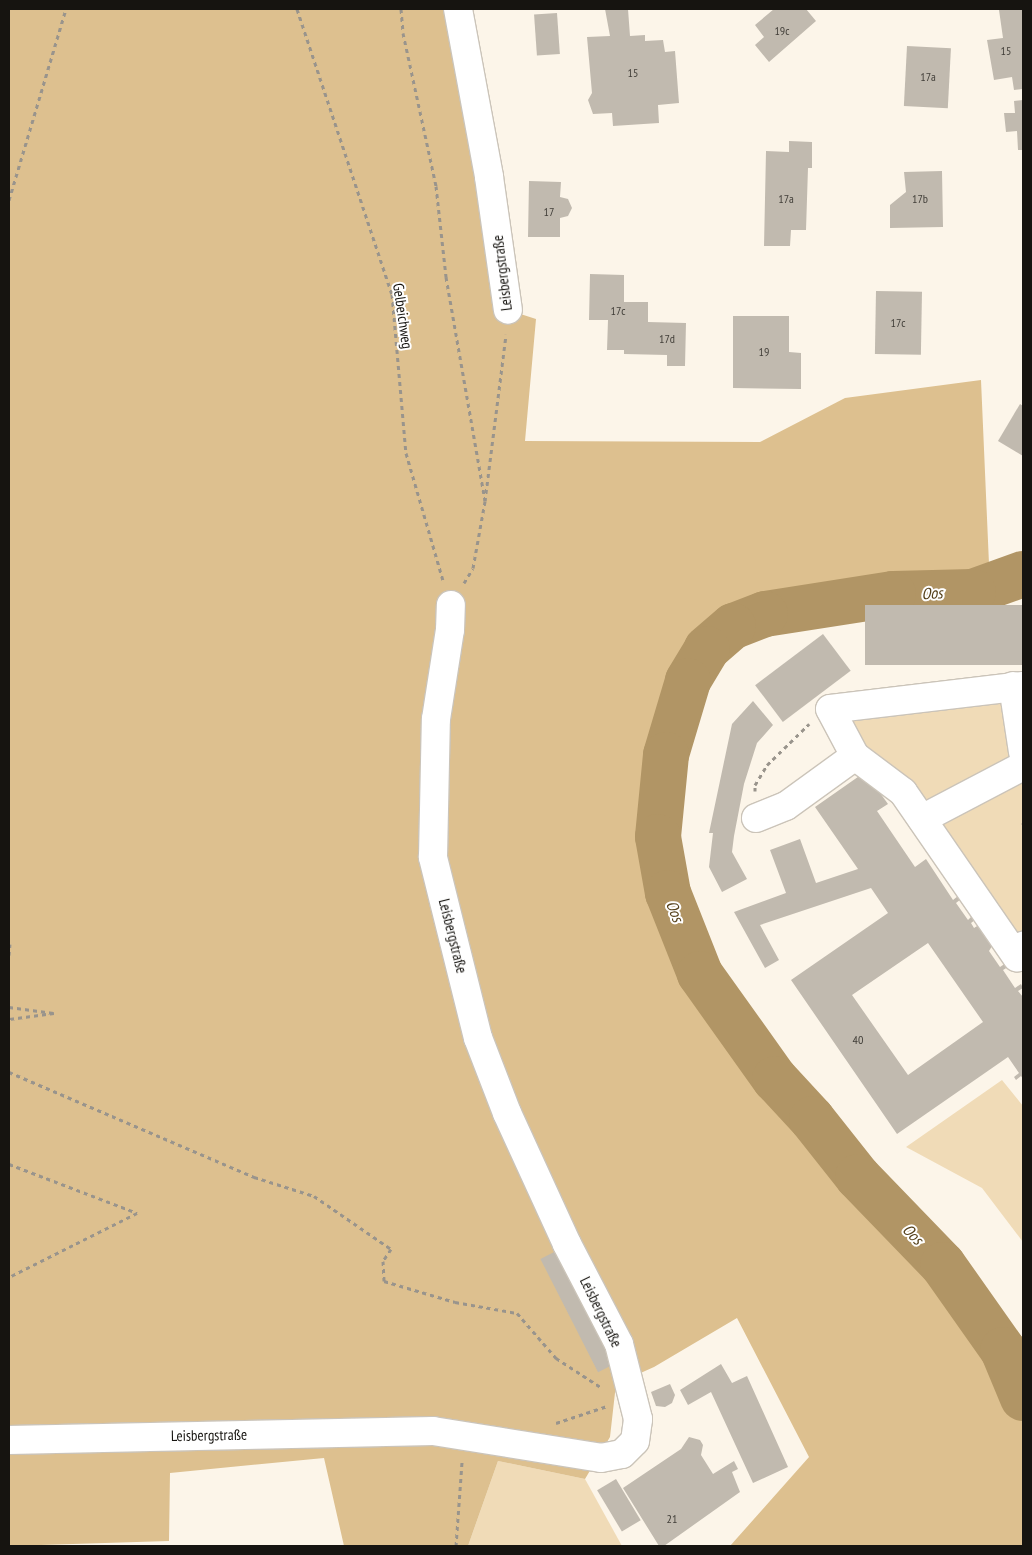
<!DOCTYPE html>
<meta charset="utf-8">
<style>
body{margin:0}
#map{position:relative;width:1032px;height:1555px;overflow:hidden;background:#fcf5e9;font-family:"PT Sans Narrow",sans-serif}
div>[style]{position:absolute}
.green>*{inset:0;background:#f0dbb7}
.forest>*{inset:0;background:#ddc08f}
.river>*{height:46px;margin:-23px;padding:0 23px;transform-origin:23px;border-radius:23px;background:#b19565}
.building>*{inset:0;background:#c1baaf;transform-origin:0 0}
.path>*{height:3px;margin-top:-1.5px;transform-origin:0;background:repeating-linear-gradient(90deg,#99948c 0 4px,transparent 0 8px)}
.roads{filter:drop-shadow(1px 0 #cbc4b9) drop-shadow(-1px 0 #cbc4b9) drop-shadow(0 1px #cbc4b9) drop-shadow(0 -1px #cbc4b9)}
.minor>*{height:28px;margin:-14px;padding:0 14px;transform-origin:14px;border-radius:14px;background:#fff}
span{translate:-50% -50%;white-space:nowrap;text-align:center;line-height:1.15;-webkit-text-stroke:4px #fff;paint-order:stroke}
.number-label{font-size:12px;color:#413e38}
.number-label span{-webkit-text-stroke-width:0}
.street-label{font-size:15px;color:#161410}
.water-label{font-size:16px;color:#55401a;font-style:italic}
.frame{position:absolute;inset:0;border:10px solid #161410;pointer-events:none}
</style>
<div id="map">
<div class="green">
<i style="clip-path:polygon(1023px 691px,1023px 946px,867px 747px,843px 712px)"></i>
<i style="clip-path:polygon(1002px 1080px,1023px 1106px,1023px 1242px,982px 1188px,906px 1147px)"></i>
<i style="clip-path:polygon(498px 1461px,585px 1479px,622px 1546px,468px 1546px)"></i>
</div>
<div class="forest">
<i style="clip-path:polygon(9px 9px,458px 9px,508px 310px,536px 319px,525px 441px,760px 442px,845px 398px,981px 380px,989px 564px,1023px 562px,1023px 596px,787px 617px,740px 632px,710px 658px,684px 716px,667px 827px,677px 893px,707px 968px,849px 1153px,941px 1255px,1022px 1364px,1023px 1546px,730px 1546px,809px 1457px,737px 1318px,654px 1367px,616px 1384px,610px 1437px,585px 1479px,498px 1461px,468px 1546px,344px 1546px,324px 1458px,170px 1473px,169px 1541px,9px 1546px)"></i>
</div>
<div class="river">
<i style="left:1023px;top:574px;width:53px;rotate:160.2deg"></i>
<i style="left:973px;top:592px;width:80px;rotate:178.6deg"></i>
<i style="left:893px;top:594px;width:130px;rotate:171.1deg"></i>
<i style="left:765px;top:614px;width:34px;rotate:159deg"></i>
<i style="left:733px;top:626px;width:35px;rotate:139deg"></i>
<i style="left:707px;top:649px;width:37px;rotate:121deg"></i>
<i style="left:688px;top:681px;width:77px;rotate:106.6deg"></i>
<i style="left:666px;top:755px;width:82px;rotate:95.6deg"></i>
<i style="left:658px;top:837px;width:57px;rotate:79.9deg"></i>
<i style="left:668px;top:893px;width:87px;rotate:68.4deg"></i>
<i style="left:700px;top:974px;width:129px;rotate:54.5deg"></i>
<i style="left:775px;top:1079px;width:54px;rotate:47.2deg"></i>
<i style="left:812px;top:1119px;width:74px;rotate:51.6deg"></i>
<i style="left:858px;top:1177px;width:122px;rotate:46deg"></i>
<i style="left:943px;top:1265px;width:104px;rotate:54.8deg"></i>
<i style="left:1003px;top:1350px;width:52px;rotate:67.4deg"></i>
</div>
<div class="building">
<i style="clip-path:polygon(605px 9px,628px 9px,630px 36px,645px 35px,645px 41px,663px 40px,665px 52px,675px 51px,679px 103px,658px 105px,659px 123px,613px 126px,612px 113px,593px 114px,588px 100px,592px 93px,587px 37px,610px 36px)"></i>
<i style="clip-path:polygon(774px 9px,806px 9px,816px 21px,769px 62px,755px 45px,764px 37px,755px 25px)"></i>
<i style="clip-path:polygon(1023px 9px,1023px 89px,1014px 90px,1012px 77px,994px 80px,987px 40px,1003px 38px,999px 10px)"></i>
<i style="left:557px;top:13px;width:41px;height:23px;rotate:86deg"></i>
<i style="left:907px;top:46px;width:44px;height:60px;rotate:3deg"></i>
<i style="clip-path:polygon(1023px 100px,1023px 150px,1018px 150px,1017px 131px,1006px 132px,1004px 113px,1015px 113px,1014px 101px)"></i>
<i style="clip-path:polygon(789px 141px,812px 142px,812px 168px,808px 168px,806px 230px,791px 230px,790px 246px,764px 246px,766px 151px,789px 152px)"></i>
<i style="clip-path:polygon(942px 171px,943px 227px,890px 228px,890px 205px,906px 192px,904px 172px)"></i>
<i style="clip-path:polygon(529px 181px,561px 182px,560px 197px,568px 199px,572px 208px,568px 216px,560px 218px,560px 237px,528px 237px)"></i>
<i style="clip-path:polygon(590px 274px,624px 275px,624px 302px,648px 302px,648px 322px,686px 323px,685px 366px,667px 366px,667px 355px,624px 354px,624px 350px,607px 350px,608px 320px,589px 320px)"></i>
<i style="left:876px;top:291px;width:46px;height:63px;rotate:1deg"></i>
<i style="clip-path:polygon(733px 316px,789px 316px,789px 352px,801px 353px,801px 389px,733px 388px)"></i>
<i style="clip-path:polygon(1020px 404px,1023px 406px,1023px 456px,998px 441px)"></i>
<i style="left:1023px;top:605px;width:60px;height:158px;rotate:90deg"></i>
<i style="left:823px;top:634px;width:46px;height:85px;rotate:53deg"></i>
<i style="clip-path:polygon(753px 701px,773px 725px,757px 743px,744px 784px,734px 836px,732px 852px,747px 879px,722px 892px,709px 867px,713px 833px,709px 833px,732px 724px)"></i>
<i style="clip-path:polygon(evenodd,865px 772px,888px 804px,877px 811px,915px 867px,926px 859px,953px 900px,958px 896px,961px 899px,956px 903px,968px 920px,972px 916px,975px 920px,971px 923px,974px 928px,982px 923px,994px 943px,989px 951px,1000px 967px,1006px 963px,1008px 967px,1003px 970px,1015px 988px,1021px 984px,1023px 988px,1018px 991px,1023px 997px,1023px 1079px,1021px 1076px,1016px 1080px,1014px 1077px,1019px 1073px,1008px 1057px,897px 1134px,791px 980px,888px 913px,871px 888px,760px 925px,779px 960px,765px 968px,734px 912px,786px 893px,770px 850px,800px 839px,816px 883px,858px 869px,815px 807px,865px 772px,928px 943px,983px 1022px,908px 1075px,852px 995px,928px 943px)"></i>
<i style="left:560px;top:1249px;width:127px;height:22px;rotate:63deg"></i>
<i style="clip-path:polygon(721px 1364px,732px 1383px,747px 1376px,788px 1467px,753px 1483px,711px 1392px,688px 1405px,680px 1390px)"></i>
<i style="clip-path:polygon(670px 1384px,675px 1395px,672px 1403px,665px 1407px,656px 1406px,651px 1392px)"></i>
<i style="clip-path:polygon(689px 1437px,700px 1440px,703px 1445px,701px 1455px,713px 1474px,734px 1461px,738px 1469px,732px 1472px,740px 1492px,664px 1546px,659px 1546px,623px 1488px,681px 1449px)"></i>
<i style="left:616px;top:1479px;width:48px;height:22px;rotate:59deg"></i>
</div>
<div class="path">
<i style="left:297px;top:9px;width:300px;rotate:71.6deg"></i>
<i style="left:392px;top:294px;width:160px;rotate:85deg"></i>
<i style="left:406px;top:453px;width:132px;rotate:73.8deg"></i>
<i style="left:401px;top:9px;width:24px;rotate:85deg"></i>
<i style="left:403px;top:33px;width:157px;rotate:77.8deg"></i>
<i style="left:436px;top:186px;width:92px;rotate:83.7deg"></i>
<i style="left:446px;top:277px;width:227px;rotate:80.1deg"></i>
<i style="left:9px;top:200px;width:199px;rotate:-73.4deg"></i>
<i style="left:464px;top:583px;width:17px;rotate:-59deg"></i>
<i style="left:473px;top:568px;width:68px;rotate:-79.8deg"></i>
<i style="left:485px;top:501px;width:168px;rotate:-82.8deg"></i>
<i style="left:755px;top:791px;width:6px;rotate:-90deg"></i>
<i style="left:755px;top:785px;width:23px;rotate:-59deg"></i>
<i style="left:767px;top:765px;width:59px;rotate:-44.3deg"></i>
<i style="left:1023px;top:823px;width:1px;rotate:90deg"></i>
<i style="left:9px;top:955px;width:11px;rotate:-85deg"></i>
<i style="left:9px;top:1007px;width:45px;rotate:7.6deg"></i>
<i style="left:54px;top:1013px;width:45px;rotate:172.4deg"></i>
<i style="left:9px;top:1072px;width:267px;rotate:23.2deg"></i>
<i style="left:254px;top:1177px;width:63px;rotate:17.6deg"></i>
<i style="left:314px;top:1196px;width:93px;rotate:34.5deg"></i>
<i style="left:391px;top:1249px;width:14px;rotate:124deg"></i>
<i style="left:383px;top:1261px;width:20px;rotate:87deg"></i>
<i style="left:384px;top:1281px;width:74px;rotate:16.5deg"></i>
<i style="left:455px;top:1302px;width:63px;rotate:10.1deg"></i>
<i style="left:517px;top:1313px;width:60px;rotate:49.1deg"></i>
<i style="left:556px;top:1358px;width:55px;rotate:33.1deg"></i>
<i style="left:9px;top:1164px;width:137px;rotate:20.9deg"></i>
<i style="left:137px;top:1213px;width:143px;rotate:153.4deg"></i>
<i style="left:556px;top:1423px;width:54px;rotate:-18.4deg"></i>
<i style="left:456px;top:1546px;width:84px;rotate:-85.9deg"></i>
</div>
<div class="roads">
<div class="minor">
<i style="left:458px;top:9px;width:171px;rotate:79.5deg"></i>
<i style="left:489px;top:177px;width:134px;rotate:81.9deg"></i>
<i style="left:1013px;top:686px;width:67px;rotate:81.4deg"></i>
<i style="left:1023px;top:686px;width:194px;rotate:173.2deg"></i>
<i style="left:830px;top:709px;width:53px;rotate:62deg"></i>
<i style="left:855px;top:756px;width:60px;rotate:36.9deg"></i>
<i style="left:903px;top:792px;width:201px;rotate:55.4deg"></i>
<i style="left:1017px;top:957px;width:13px;rotate:-61deg"></i>
<i style="left:756px;top:818px;width:32px;rotate:-22deg"></i>
<i style="left:786px;top:806px;width:85px;rotate:-35.9deg"></i>
<i style="left:922px;top:819px;width:114px;rotate:-27.7deg"></i>
<i style="left:9px;top:1440px;width:424px;rotate:-1.2deg"></i>
<i style="left:433px;top:1431px;width:170px;rotate:9.1deg"></i>
<i style="left:601px;top:1458px;width:21px;rotate:-11deg"></i>
<i style="left:622px;top:1454px;width:18px;rotate:-45deg"></i>
<i style="left:635px;top:1441px;width:22px;rotate:-82deg"></i>
<i style="left:638px;top:1419px;width:77px;rotate:-104.2deg"></i>
<i style="left:619px;top:1344px;width:113px;rotate:-117.5deg"></i>
<i style="left:567px;top:1244px;width:144px;rotate:-114.6deg"></i>
<i style="left:507px;top:1113px;width:80px;rotate:-111.1deg"></i>
<i style="left:478px;top:1038px;width:187px;rotate:-104deg"></i>
<i style="left:433px;top:857px;width:138px;rotate:-88.8deg"></i>
<i style="left:436px;top:719px;width:90px;rotate:-81.1deg"></i>
<i style="left:450px;top:630px;width:25px;rotate:-88deg"></i>
</div>
</div>
<div class="number-label">
<span style="left:782px;top:31px">19c</span>
<span style="left:1006px;top:51px">15</span>
<span style="left:633px;top:73px">15</span>
<span style="left:928px;top:77px">17a</span>
<span style="left:786px;top:199px">17a</span>
<span style="left:920px;top:199px">17b</span>
<span style="left:549px;top:212px">17</span>
<span style="left:618px;top:311px">17c</span>
<span style="left:898px;top:323px">17c</span>
<span style="left:667px;top:339px">17d</span>
<span style="left:764px;top:352px">19</span>
<span style="left:858px;top:1040px">40</span>
<span style="left:672px;top:1519px">21</span>
</div>
<div class="street-label">
<span style="left:502px;top:273px;rotate:-97deg">Leisbergstraße</span>
<span style="left:403px;top:316px;rotate:82deg">Gelbeichweg</span>
<span style="left:453px;top:936px;rotate:76deg">Leisbergstraße</span>
<span style="left:601px;top:1312px;rotate:64deg">Leisbergstraße</span>
<span style="left:209px;top:1435px;rotate:-1deg">Leisbergstraße</span>
</div>
<div class="water-label">
<span style="left:932px;top:593px;rotate:-2deg">Oos</span>
<span style="left:675px;top:911px;rotate:68deg">Oos</span>
<span style="left:913px;top:1234px;rotate:46deg">Oos</span>
</div>
<div class="frame"></div>
</div>
